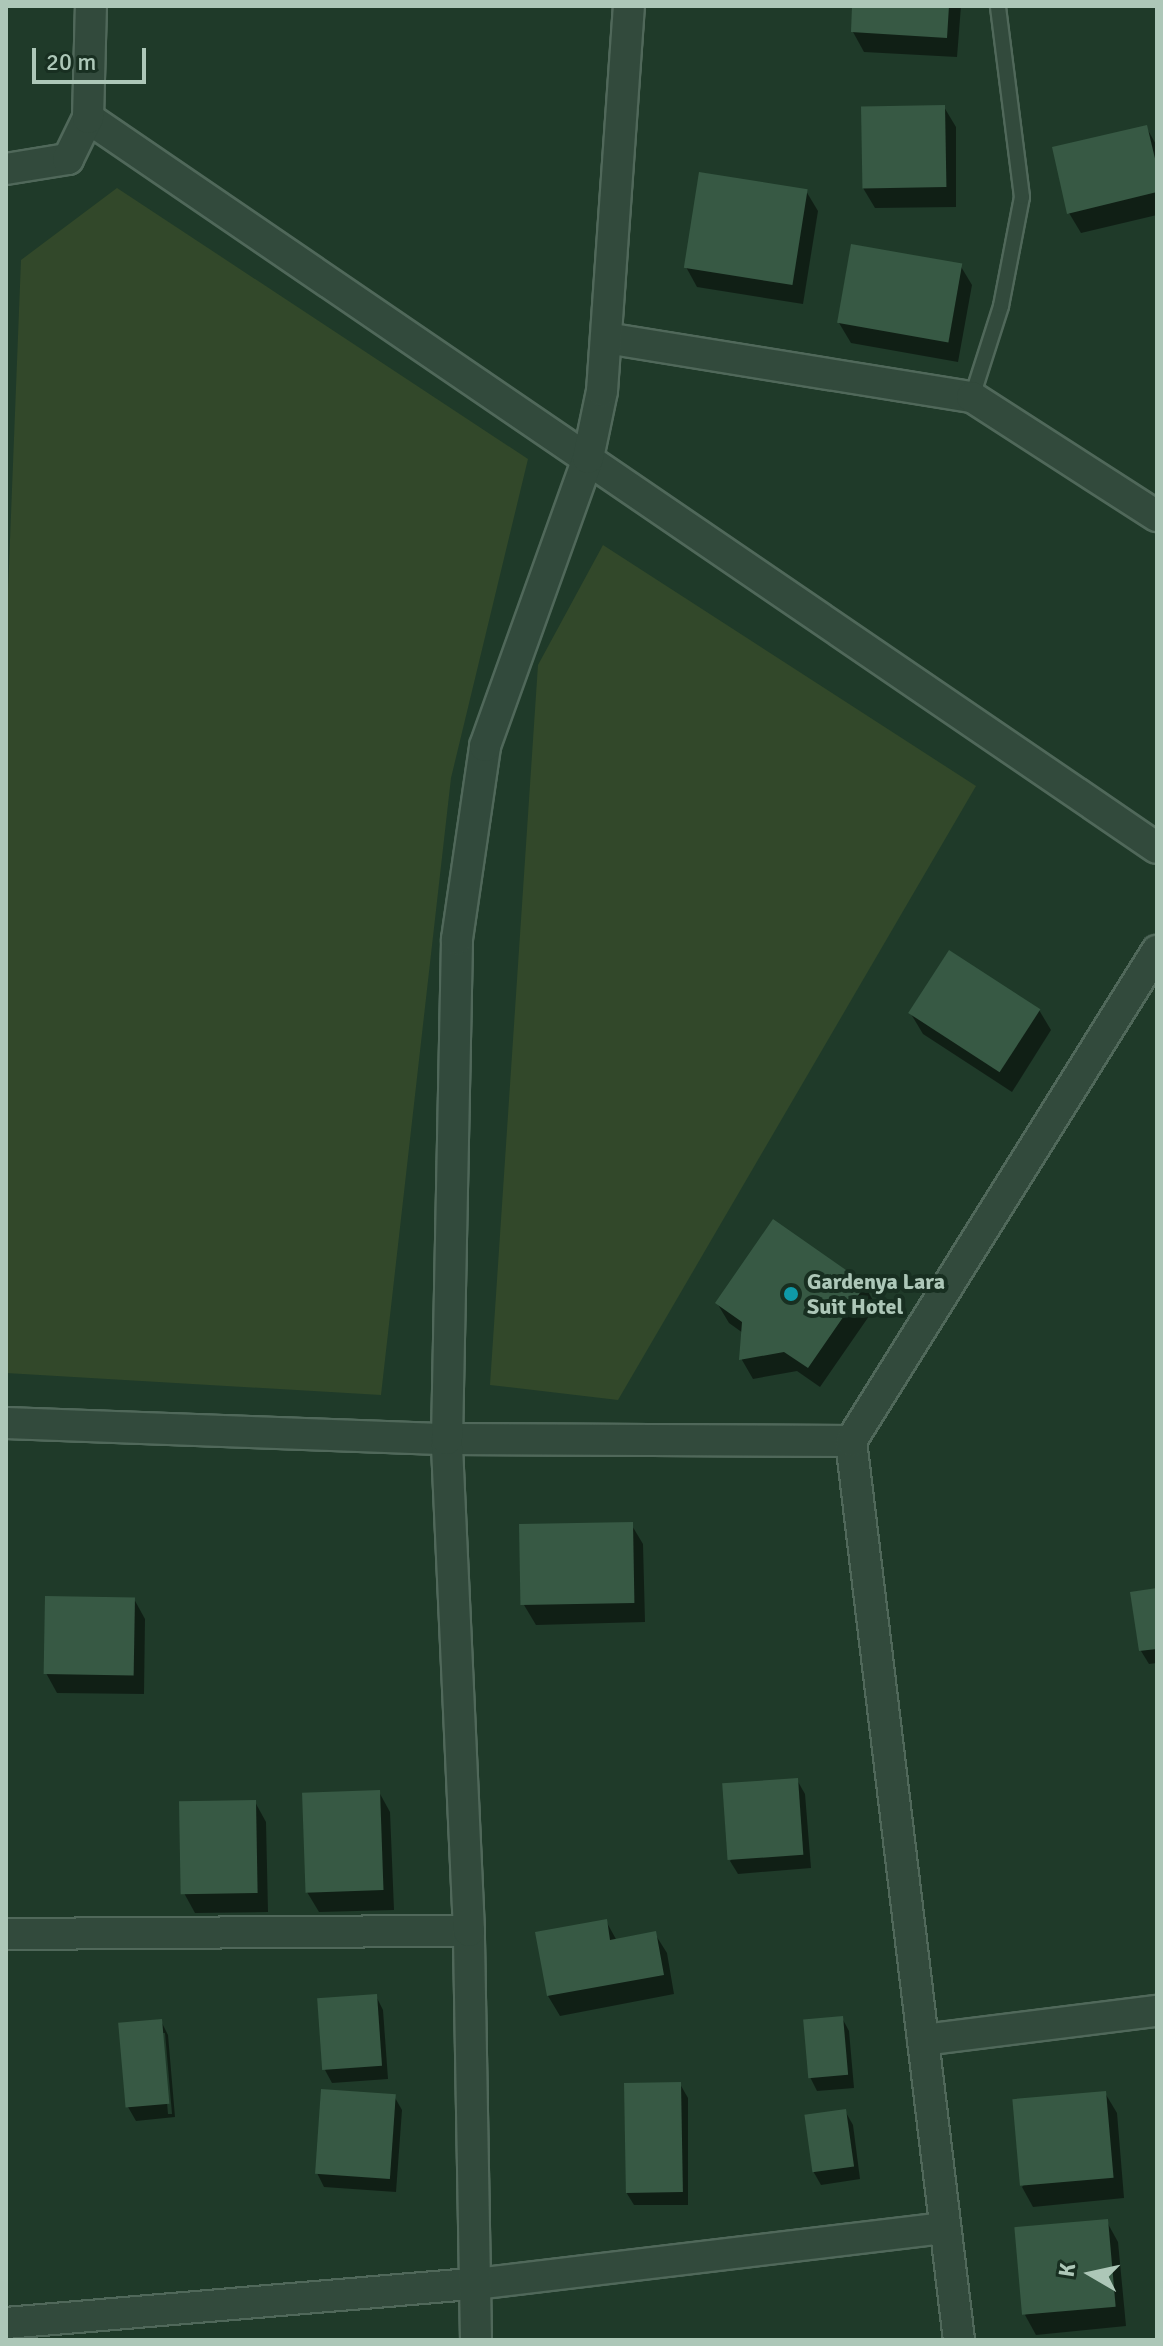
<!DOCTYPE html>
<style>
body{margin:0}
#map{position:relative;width:1163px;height:2346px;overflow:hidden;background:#1f3a29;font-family:Signika,sans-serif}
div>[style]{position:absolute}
.green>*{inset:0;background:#32482a}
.shadow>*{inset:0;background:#0007}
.building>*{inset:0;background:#375944;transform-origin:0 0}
.roads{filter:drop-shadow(2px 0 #50685a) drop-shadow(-2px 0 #50685a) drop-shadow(0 2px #50685a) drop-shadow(0 -2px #50685a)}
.service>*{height:14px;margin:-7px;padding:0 7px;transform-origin:7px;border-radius:7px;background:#324a3c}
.minor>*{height:30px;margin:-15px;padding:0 15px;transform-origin:15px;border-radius:15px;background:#324a3c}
.dots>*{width:22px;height:22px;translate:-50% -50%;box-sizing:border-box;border:4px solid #182f21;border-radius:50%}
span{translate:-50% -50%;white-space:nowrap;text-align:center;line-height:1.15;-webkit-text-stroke:8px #182f21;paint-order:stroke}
.poi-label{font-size:22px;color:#adc7b8;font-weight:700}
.left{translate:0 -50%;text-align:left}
.frame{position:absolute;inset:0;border:8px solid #adc7b8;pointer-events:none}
.north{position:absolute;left:1051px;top:2234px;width:80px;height:80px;-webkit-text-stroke:6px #182f21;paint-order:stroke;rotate:279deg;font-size:22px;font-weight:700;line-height:32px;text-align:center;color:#adc7b8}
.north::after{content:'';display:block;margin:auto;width:28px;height:36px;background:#adc7b8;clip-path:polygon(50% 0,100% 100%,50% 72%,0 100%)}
.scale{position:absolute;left:32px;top:48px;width:114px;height:36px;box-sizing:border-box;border:4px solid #adc7b8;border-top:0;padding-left:10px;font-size:24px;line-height:28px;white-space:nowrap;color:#adc7b8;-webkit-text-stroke:6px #182f21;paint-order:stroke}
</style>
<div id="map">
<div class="green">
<i style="clip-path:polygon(117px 188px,528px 459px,451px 778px,381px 1395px,6px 1373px,6px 642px,21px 260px)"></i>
<i style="clip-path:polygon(603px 545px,976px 786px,618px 1400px,490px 1385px,538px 665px)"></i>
</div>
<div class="shadow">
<i style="clip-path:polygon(854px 6px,961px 6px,957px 57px,864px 52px,853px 32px)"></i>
<i style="clip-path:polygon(944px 107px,956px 127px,956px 207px,875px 208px,863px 188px)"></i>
<i style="clip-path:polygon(1146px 127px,1157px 146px,1157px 215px,1081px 233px,1069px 213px)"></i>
<i style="clip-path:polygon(806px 191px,818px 211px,803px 304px,697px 287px,686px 267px)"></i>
<i style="clip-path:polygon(960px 265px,972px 285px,958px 362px,851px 343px,839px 323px)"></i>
<i style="clip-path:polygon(1039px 1010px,1051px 1030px,1012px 1092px,923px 1034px,911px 1014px)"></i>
<i style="clip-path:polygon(865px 1286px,876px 1306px,820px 1387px,797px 1371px,753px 1379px,742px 1360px,743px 1333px,729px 1323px,717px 1303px)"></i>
<i style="clip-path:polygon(631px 1524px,643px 1544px,645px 1622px,536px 1625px,524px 1605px)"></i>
<i style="clip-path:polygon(1157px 1590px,1157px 1663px,1149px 1664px,1141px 1651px)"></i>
<i style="clip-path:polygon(134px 1599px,145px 1619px,144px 1694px,57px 1693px,46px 1673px)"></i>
<i style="clip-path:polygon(797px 1780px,805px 1794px,811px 1868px,738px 1874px,730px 1861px)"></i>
<i style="clip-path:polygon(379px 1792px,390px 1812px,394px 1910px,319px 1912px,307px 1892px)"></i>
<i style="clip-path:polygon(255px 1802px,266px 1822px,268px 1912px,195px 1913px,184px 1893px)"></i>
<i style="clip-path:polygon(606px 1921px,617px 1941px,655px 1934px,667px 1953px,674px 1994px,560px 2016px,548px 1996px)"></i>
<i style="clip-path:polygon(376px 1996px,383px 2010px,388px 2079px,332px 2083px,325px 2070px)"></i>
<i style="clip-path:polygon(842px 2018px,849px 2031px,854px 2088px,817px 2091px,810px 2077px)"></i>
<i style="clip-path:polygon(evenodd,161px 2021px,168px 2035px,175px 2117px,136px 2121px,128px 2107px,161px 2021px,161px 2033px,165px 2033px,172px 2114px,168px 2114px,161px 2033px)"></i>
<i style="clip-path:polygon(680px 2084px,688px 2098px,688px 2205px,634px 2205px,626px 2192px)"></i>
<i style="clip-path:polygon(1105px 2093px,1117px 2113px,1124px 2198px,1033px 2207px,1022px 2187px)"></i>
<i style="clip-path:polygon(394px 2096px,402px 2110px,396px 2192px,324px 2187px,317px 2173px)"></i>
<i style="clip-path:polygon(845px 2111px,853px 2125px,860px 2179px,821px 2185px,813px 2171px)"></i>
<i style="clip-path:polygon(1107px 2222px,1118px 2242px,1126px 2326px,1036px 2335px,1025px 2315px)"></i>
</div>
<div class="building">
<i style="clip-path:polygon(852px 6px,949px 6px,947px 38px,851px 32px)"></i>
<i style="left:945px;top:105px;width:82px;height:84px;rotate:89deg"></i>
<i style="clip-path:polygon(1147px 125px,1157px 167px,1157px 192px,1067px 214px,1052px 147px)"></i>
<i style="left:699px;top:172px;width:110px;height:97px;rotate:9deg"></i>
<i style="left:851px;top:244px;width:113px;height:80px;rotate:10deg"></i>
<i style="left:949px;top:950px;width:109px;height:75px;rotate:33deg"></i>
<i style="clip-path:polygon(773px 1219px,866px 1284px,808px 1368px,784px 1352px,739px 1360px,742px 1322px,715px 1303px)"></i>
<i style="left:633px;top:1522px;width:81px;height:114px;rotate:89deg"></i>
<i style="clip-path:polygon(1157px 1588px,1157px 1649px,1139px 1651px,1130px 1592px)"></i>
<i style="left:45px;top:1596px;width:90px;height:78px;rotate:1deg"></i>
<i style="left:798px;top:1778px;width:77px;height:76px;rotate:86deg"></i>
<i style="left:380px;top:1790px;width:100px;height:78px;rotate:88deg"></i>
<i style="left:256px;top:1800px;width:93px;height:77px;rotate:89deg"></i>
<i style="clip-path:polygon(607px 1919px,610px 1940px,656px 1931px,664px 1975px,547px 1996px,535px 1932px)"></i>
<i style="left:377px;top:1994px;width:72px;height:60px;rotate:86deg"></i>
<i style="left:843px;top:2016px;width:59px;height:40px;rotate:85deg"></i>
<i style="left:162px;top:2019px;width:85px;height:44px;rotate:85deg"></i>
<i style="left:681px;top:2082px;width:110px;height:57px;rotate:89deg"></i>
<i style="left:321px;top:2089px;width:75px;height:85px;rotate:4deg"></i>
<i style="left:1106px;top:2091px;width:87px;height:94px;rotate:85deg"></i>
<i style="left:846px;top:2109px;width:58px;height:42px;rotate:82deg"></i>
<i style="left:1108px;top:2219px;width:88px;height:94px;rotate:85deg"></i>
</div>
<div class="roads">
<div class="service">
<i style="left:972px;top:397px;width:96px;rotate:-72.3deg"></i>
<i style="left:1001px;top:306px;width:111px;rotate:-79.1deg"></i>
<i style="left:1022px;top:197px;width:193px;rotate:-97.2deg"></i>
</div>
<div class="minor">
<i style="left:88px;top:118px;width:1294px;rotate:34.33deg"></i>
<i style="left:6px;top:169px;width:63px;rotate:-9.2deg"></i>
<i style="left:68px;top:159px;width:46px;rotate:-64deg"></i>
<i style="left:88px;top:118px;width:112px;rotate:-88.5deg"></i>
<i style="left:606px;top:338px;width:371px;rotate:9.2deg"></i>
<i style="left:972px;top:397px;width:220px;rotate:32.8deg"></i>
<i style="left:6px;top:1423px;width:441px;rotate:2.1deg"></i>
<i style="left:447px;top:1439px;width:404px;rotate:0.3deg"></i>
<i style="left:6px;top:1934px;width:463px;rotate:-0.4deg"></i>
<i style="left:923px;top:2040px;width:236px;rotate:-7.1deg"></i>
<i style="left:6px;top:2323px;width:471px;rotate:-4.8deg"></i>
<i style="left:475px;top:2284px;width:473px;rotate:-6.8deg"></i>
<i style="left:476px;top:2340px;width:409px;rotate:-91deg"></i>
<i style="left:469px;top:1931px;width:492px;rotate:-92.6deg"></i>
<i style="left:447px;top:1439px;width:500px;rotate:-88.85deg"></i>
<i style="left:457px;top:939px;width:195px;rotate:-81.7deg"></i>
<i style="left:485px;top:746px;width:306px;rotate:-70.3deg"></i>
<i style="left:588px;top:458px;width:68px;rotate:-78.2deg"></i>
<i style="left:602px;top:391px;width:386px;rotate:-86deg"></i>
<i style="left:959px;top:2340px;width:905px;rotate:-96.85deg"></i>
<i style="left:851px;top:1441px;width:578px;rotate:-58.02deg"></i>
</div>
</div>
<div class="dots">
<i style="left:791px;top:1294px;background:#0f9aa8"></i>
</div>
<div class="poi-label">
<span class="left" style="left:807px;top:1294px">Gardenya Lara<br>Suit Hotel</span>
</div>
<div class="frame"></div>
<div class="north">K</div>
<div class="scale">20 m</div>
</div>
